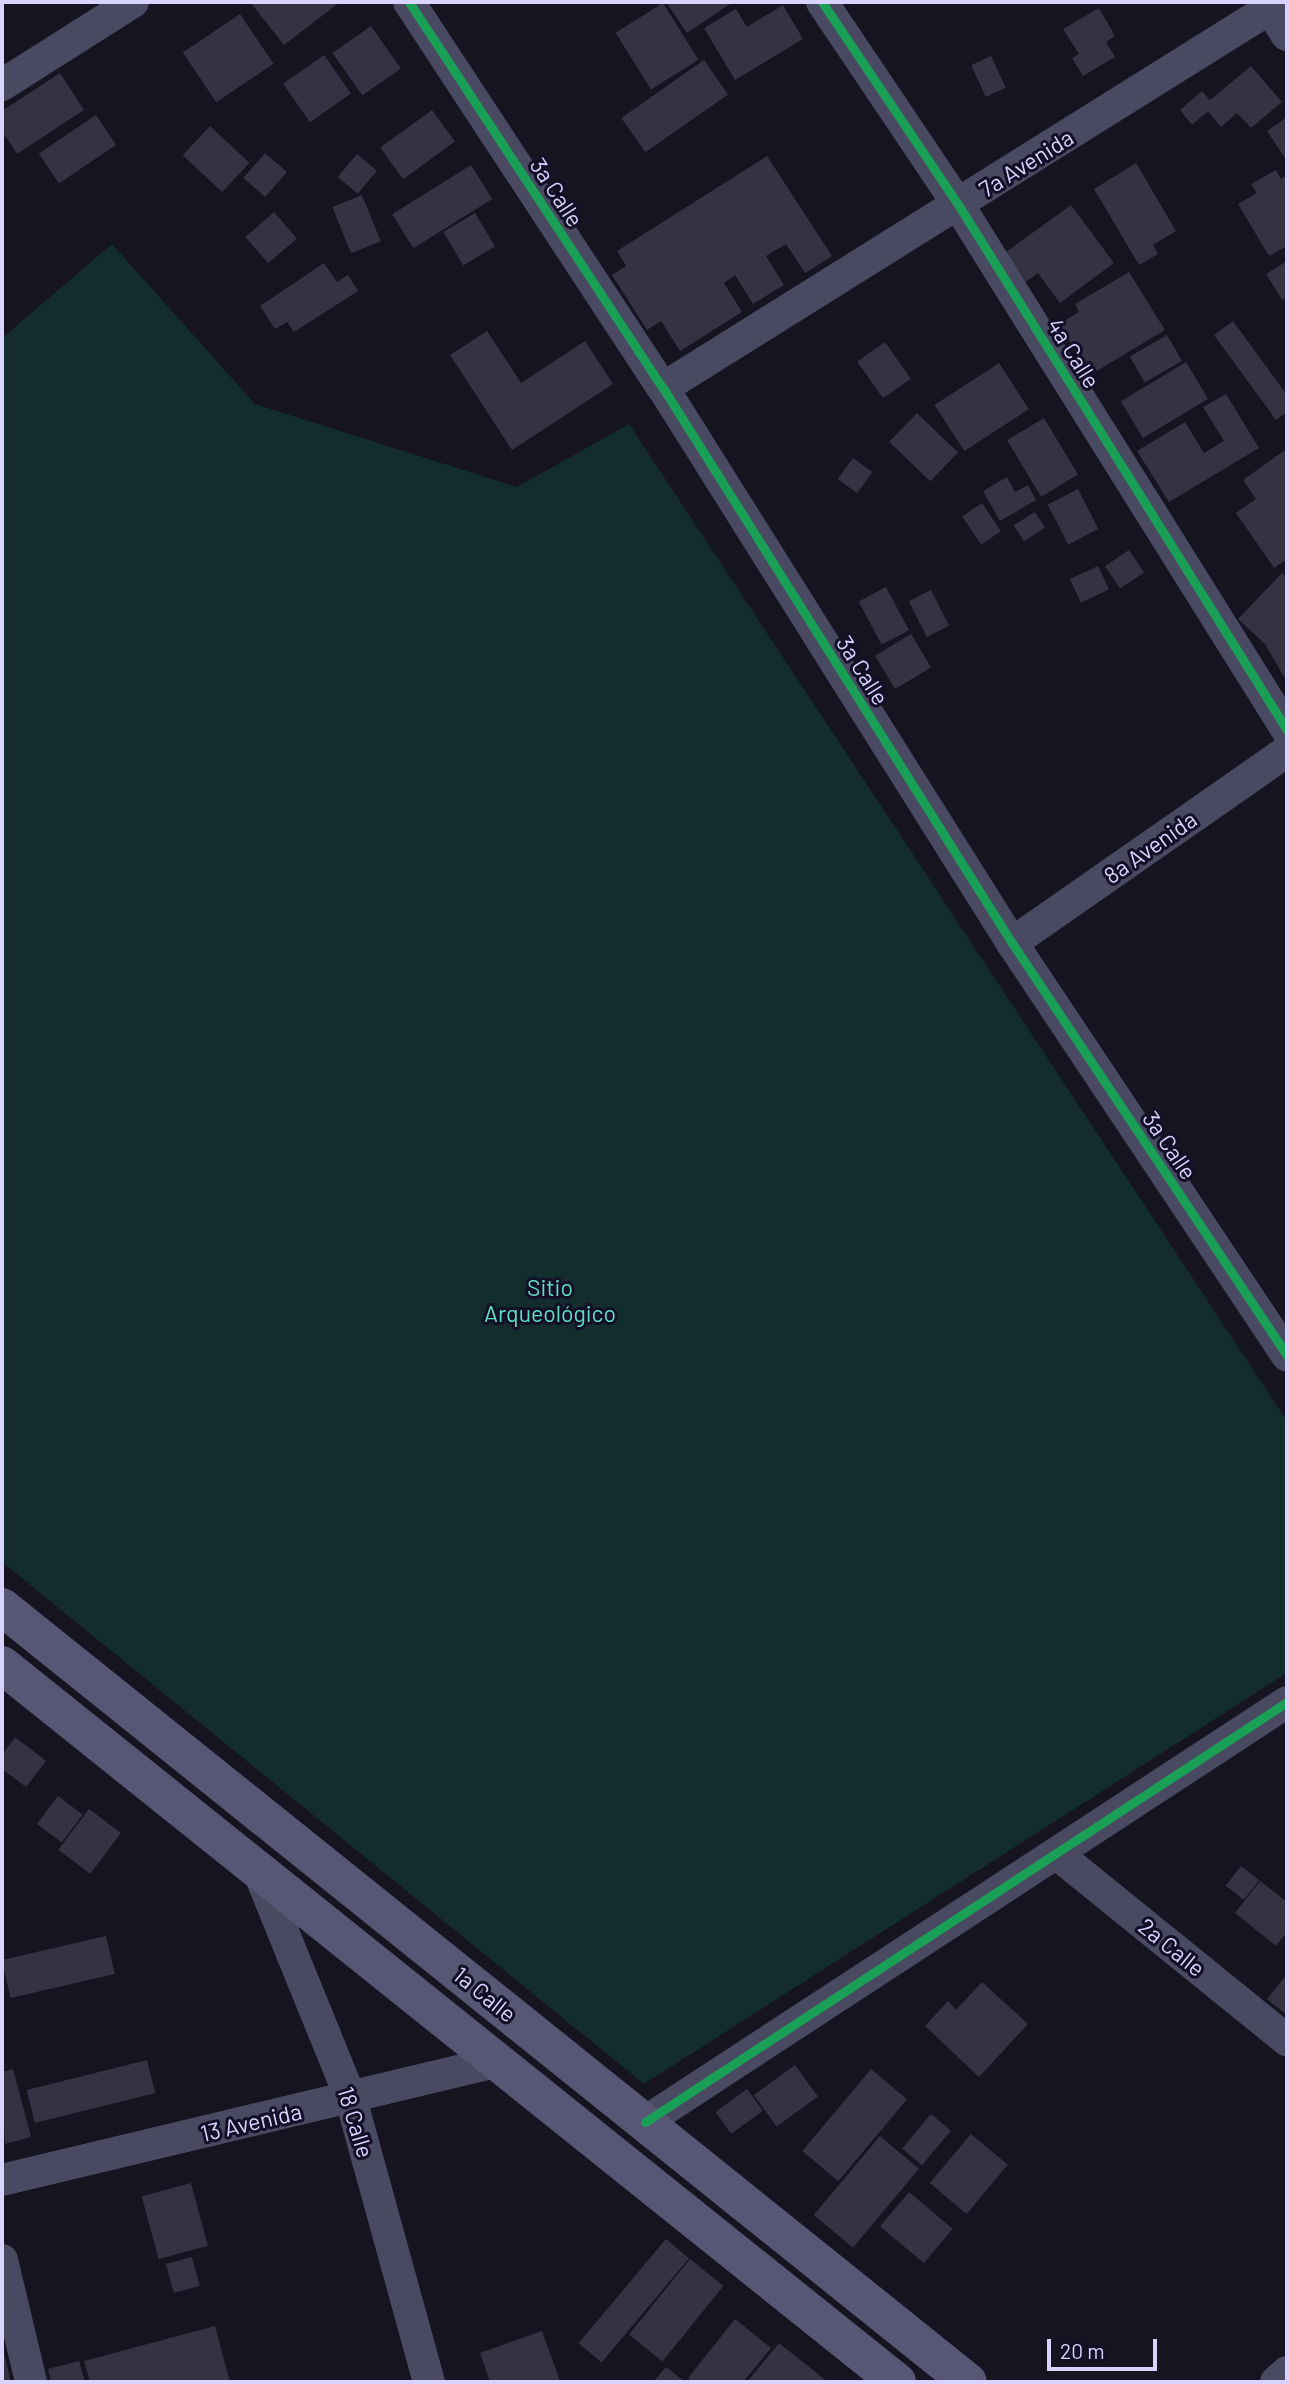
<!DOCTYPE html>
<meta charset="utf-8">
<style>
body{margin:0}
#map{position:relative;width:1289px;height:2384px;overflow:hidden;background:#161421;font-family:Barlow,sans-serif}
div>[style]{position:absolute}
.green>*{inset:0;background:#132c2d}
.building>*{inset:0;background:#343243;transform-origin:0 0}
.minor>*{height:32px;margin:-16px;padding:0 16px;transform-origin:16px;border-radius:16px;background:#4a4962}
.secondary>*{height:38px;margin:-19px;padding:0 19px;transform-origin:19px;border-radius:19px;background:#575674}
.cycleway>*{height:9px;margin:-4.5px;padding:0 4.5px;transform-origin:4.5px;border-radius:4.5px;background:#1a9f57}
span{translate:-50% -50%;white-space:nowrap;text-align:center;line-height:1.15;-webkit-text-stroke:6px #130f26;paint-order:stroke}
.street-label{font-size:23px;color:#d9d4ff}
.park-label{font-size:23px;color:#5fe0c0}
.frame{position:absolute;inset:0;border:4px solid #d9d4ff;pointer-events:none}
.scale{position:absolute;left:1047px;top:2339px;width:110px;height:32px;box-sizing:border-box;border:4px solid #d9d4ff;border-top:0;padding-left:9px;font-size:21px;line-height:24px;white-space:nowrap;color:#d9d4ff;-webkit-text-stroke:5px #130f26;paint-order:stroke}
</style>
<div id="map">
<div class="green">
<i style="clip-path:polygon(112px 244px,255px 404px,517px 487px,629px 424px,1287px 1421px,1287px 1673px,644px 2084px,2px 1562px,2px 338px)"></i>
</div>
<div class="building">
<i style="clip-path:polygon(250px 2px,340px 2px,284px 45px)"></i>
<i style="clip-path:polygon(666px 2px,733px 2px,687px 33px)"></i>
<i style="left:663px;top:3px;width:67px;height:56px;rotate:58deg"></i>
<i style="clip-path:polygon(783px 5px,803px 39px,735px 80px,704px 28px,736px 9px,747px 27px)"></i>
<i style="clip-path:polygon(1099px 8px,1115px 36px,1106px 42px,1115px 57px,1083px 76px,1072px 58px,1079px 54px,1063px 29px)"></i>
<i style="left:240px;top:14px;width:60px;height:69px;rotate:56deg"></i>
<i style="left:371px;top:26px;width:52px;height:47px;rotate:55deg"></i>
<i style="left:324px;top:55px;width:47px;height:50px;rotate:55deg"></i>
<i style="left:991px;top:56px;width:35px;height:22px;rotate:65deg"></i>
<i style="left:704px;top:60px;width:42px;height:101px;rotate:55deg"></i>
<i style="clip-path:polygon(1251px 66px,1282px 102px,1251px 128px,1237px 113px,1221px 127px,1208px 111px,1192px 125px,1180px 110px,1202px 91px,1210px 100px)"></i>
<i style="clip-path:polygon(60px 73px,84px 110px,17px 154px,2px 131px,2px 111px)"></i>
<i style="left:432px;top:110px;width:39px;height:64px;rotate:54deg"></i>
<i style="left:96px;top:115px;width:36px;height:69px;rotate:56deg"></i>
<i style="clip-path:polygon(1287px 117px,1287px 161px,1267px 131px)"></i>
<i style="left:210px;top:126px;width:54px;height:40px;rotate:43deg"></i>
<i style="left:265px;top:153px;width:29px;height:33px;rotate:41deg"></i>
<i style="left:357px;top:154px;width:26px;height:30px;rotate:40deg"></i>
<i style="clip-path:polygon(767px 156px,832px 256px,805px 273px,786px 244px,766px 256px,784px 285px,753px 304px,735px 275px,724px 283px,742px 312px,680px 351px,661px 321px,647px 330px,612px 275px,626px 266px,617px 251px)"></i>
<i style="clip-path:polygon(1136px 163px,1176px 231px,1153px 245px,1158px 254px,1139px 265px,1094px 189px)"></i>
<i style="left:471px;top:165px;width:40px;height:93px;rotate:58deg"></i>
<i style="clip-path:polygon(1276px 170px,1281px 179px,1287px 175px,1287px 246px,1269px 256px,1238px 204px,1257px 193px,1251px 184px)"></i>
<i style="left:362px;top:195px;width:50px;height:32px;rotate:68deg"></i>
<i style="clip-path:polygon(1071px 205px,1114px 263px,1060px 303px,1038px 273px,1023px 284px,1002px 255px)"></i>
<i style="left:274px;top:212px;width:35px;height:38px;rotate:49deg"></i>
<i style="left:475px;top:213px;width:39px;height:37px;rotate:59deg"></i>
<i style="clip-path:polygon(1287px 261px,1287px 297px,1282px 300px,1266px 274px)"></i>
<i style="clip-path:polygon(324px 263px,337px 282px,348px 275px,358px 291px,294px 332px,287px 322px,275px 329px,260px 306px)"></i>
<i style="clip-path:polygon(1129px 272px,1165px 330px,1090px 375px,1059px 324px,1079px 312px,1075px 304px)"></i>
<i style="clip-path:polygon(1233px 321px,1287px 395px,1287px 412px,1276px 420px,1214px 335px)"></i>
<i style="clip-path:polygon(487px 331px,521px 383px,585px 341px,613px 384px,512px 450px,450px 355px)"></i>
<i style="left:1167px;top:335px;width:30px;height:43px;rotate:60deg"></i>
<i style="left:885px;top:342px;width:45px;height:34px;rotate:55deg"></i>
<i style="left:1186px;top:362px;width:43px;height:76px;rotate:59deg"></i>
<i style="left:999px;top:363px;width:55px;height:77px;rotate:57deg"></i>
<i style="clip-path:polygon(1226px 394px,1259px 448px,1169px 502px,1137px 451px,1185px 422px,1204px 453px,1224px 441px,1203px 407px)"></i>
<i style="left:917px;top:413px;width:57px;height:40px;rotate:44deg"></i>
<i style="left:1044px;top:418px;width:66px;height:43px;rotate:59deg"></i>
<i style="clip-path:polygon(1285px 450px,1287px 559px,1274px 568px,1236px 513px,1256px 499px,1243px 480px)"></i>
<i style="left:853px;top:458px;width:24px;height:26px;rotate:36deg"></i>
<i style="clip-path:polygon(1007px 477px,1015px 492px,1028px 485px,1036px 500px,1000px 521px,983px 491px)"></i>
<i style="left:1078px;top:489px;width:45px;height:34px;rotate:63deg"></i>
<i style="left:982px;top:503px;width:34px;height:24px;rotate:56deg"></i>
<i style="left:1035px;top:512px;width:19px;height:25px;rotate:58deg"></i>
<i style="left:1129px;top:550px;width:27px;height:29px;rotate:56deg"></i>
<i style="left:1098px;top:566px;width:26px;height:31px;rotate:65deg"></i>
<i style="clip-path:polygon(1282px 573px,1287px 578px,1287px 682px,1265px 644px,1238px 619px)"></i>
<i style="left:886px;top:587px;width:49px;height:31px;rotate:62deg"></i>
<i style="left:931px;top:590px;width:40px;height:25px;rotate:63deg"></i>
<i style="left:911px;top:634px;width:39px;height:42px;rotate:59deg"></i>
<i style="clip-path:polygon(15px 1737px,46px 1761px,26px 1787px,2px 1769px,2px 1755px)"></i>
<i style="left:58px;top:1796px;width:31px;height:35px;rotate:37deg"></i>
<i style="left:89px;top:1809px;width:40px;height:51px;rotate:37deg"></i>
<i style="left:1241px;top:1866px;width:23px;height:25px;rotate:38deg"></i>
<i style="clip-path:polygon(1260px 1881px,1287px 1902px,1287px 1932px,1276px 1946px,1235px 1913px)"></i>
<i style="left:106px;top:1936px;width:39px;height:107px;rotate:77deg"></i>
<i style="clip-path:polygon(1287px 1974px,1287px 2015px,1267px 1999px)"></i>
<i style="clip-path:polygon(982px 1982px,1028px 2024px,979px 2077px,925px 2026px,948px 2001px,956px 2010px)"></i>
<i style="left:147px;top:2060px;width:34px;height:124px;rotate:76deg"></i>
<i style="left:795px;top:2065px;width:39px;height:51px;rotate:54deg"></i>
<i style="clip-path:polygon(13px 2069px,31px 2137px,5px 2144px,2px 2072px)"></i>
<i style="left:871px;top:2069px;width:47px;height:107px;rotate:40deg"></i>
<i style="left:747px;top:2089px;width:27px;height:39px;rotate:54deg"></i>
<i style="left:931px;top:2114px;width:26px;height:45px;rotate:40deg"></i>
<i style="left:971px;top:2134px;width:48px;height:64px;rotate:40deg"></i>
<i style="left:880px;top:2136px;width:51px;height:103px;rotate:40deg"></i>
<i style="left:191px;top:2183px;width:65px;height:51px;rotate:75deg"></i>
<i style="left:909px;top:2192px;width:57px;height:45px;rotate:40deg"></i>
<i style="left:666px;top:2239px;width:30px;height:136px;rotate:40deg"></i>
<i style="left:192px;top:2257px;width:30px;height:27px;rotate:75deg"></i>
<i style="left:690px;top:2259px;width:43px;height:97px;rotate:39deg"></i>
<i style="clip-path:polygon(735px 2319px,771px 2348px,743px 2382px,694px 2382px,688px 2378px)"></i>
<i style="clip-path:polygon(215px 2326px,230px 2382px,90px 2382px,84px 2361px)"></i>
<i style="clip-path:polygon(542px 2331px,560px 2381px,490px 2382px,480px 2353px)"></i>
<i style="clip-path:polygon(779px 2343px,828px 2382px,747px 2382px)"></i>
<i style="clip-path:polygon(2px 2349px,3px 2349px,11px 2382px,2px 2382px)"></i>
<i style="clip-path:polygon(79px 2361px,85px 2382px,51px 2382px,48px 2369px)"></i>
<i style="clip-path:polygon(666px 2367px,685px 2382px,653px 2382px)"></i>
</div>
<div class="minor">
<i style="left:409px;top:2px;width:462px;rotate:56.7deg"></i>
<i style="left:663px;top:388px;width:656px;rotate:57.84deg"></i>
<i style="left:1012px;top:943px;width:496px;rotate:56.3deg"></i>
<i style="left:822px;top:2px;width:246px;rotate:56.1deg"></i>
<i style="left:959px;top:206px;width:618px;rotate:57.96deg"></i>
<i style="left:1266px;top:2px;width:39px;rotate:58deg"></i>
<i style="left:2px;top:85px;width:155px;rotate:-32.4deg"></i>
<i style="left:663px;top:388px;width:728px;rotate:-32.03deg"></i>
<i style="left:1012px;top:943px;width:335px;rotate:-34.9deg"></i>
<i style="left:1057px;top:1854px;width:296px;rotate:39deg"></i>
<i style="left:258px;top:1870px;width:247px;rotate:67.9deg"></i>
<i style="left:351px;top:2099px;width:294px;rotate:74.6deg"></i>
<i style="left:645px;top:2122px;width:767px;rotate:-33.19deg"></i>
<i style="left:2px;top:2180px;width:512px;rotate:-13.44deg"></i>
<i style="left:2px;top:2260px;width:125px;rotate:76.6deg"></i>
<i style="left:1276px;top:2382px;width:15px;rotate:-42deg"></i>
</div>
<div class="secondary">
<i style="left:2px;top:1607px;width:1238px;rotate:38.74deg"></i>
<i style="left:2px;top:1665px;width:1147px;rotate:38.7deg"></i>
</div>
<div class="cycleway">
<i style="left:409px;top:2px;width:462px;rotate:56.7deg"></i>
<i style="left:663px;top:388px;width:656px;rotate:57.84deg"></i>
<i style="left:1012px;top:943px;width:496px;rotate:56.3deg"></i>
<i style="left:822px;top:2px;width:246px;rotate:56.1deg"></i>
<i style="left:959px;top:206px;width:618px;rotate:57.96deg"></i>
<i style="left:645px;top:2122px;width:767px;rotate:-33.19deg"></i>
</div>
<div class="street-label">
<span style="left:1026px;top:163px;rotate:-32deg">7a Avenida</span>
<span style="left:557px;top:192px;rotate:57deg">3a Calle</span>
<span style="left:1074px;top:353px;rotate:58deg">4a Calle</span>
<span style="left:863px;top:670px;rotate:58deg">3a Calle</span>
<span style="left:1150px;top:847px;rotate:-35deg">8a Avenida</span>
<span style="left:1170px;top:1145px;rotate:56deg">3a Calle</span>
<span style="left:1172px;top:1947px;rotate:39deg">2a Calle</span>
<span style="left:485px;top:1994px;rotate:39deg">1a Calle</span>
<span style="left:251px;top:2122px;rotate:-13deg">13 Avenida</span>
<span style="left:356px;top:2122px;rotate:73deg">18 Calle</span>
</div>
<div class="park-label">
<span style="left:550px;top:1300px">Sitio<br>Arqueológico</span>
</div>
<div class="frame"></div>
<div class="scale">20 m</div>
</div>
